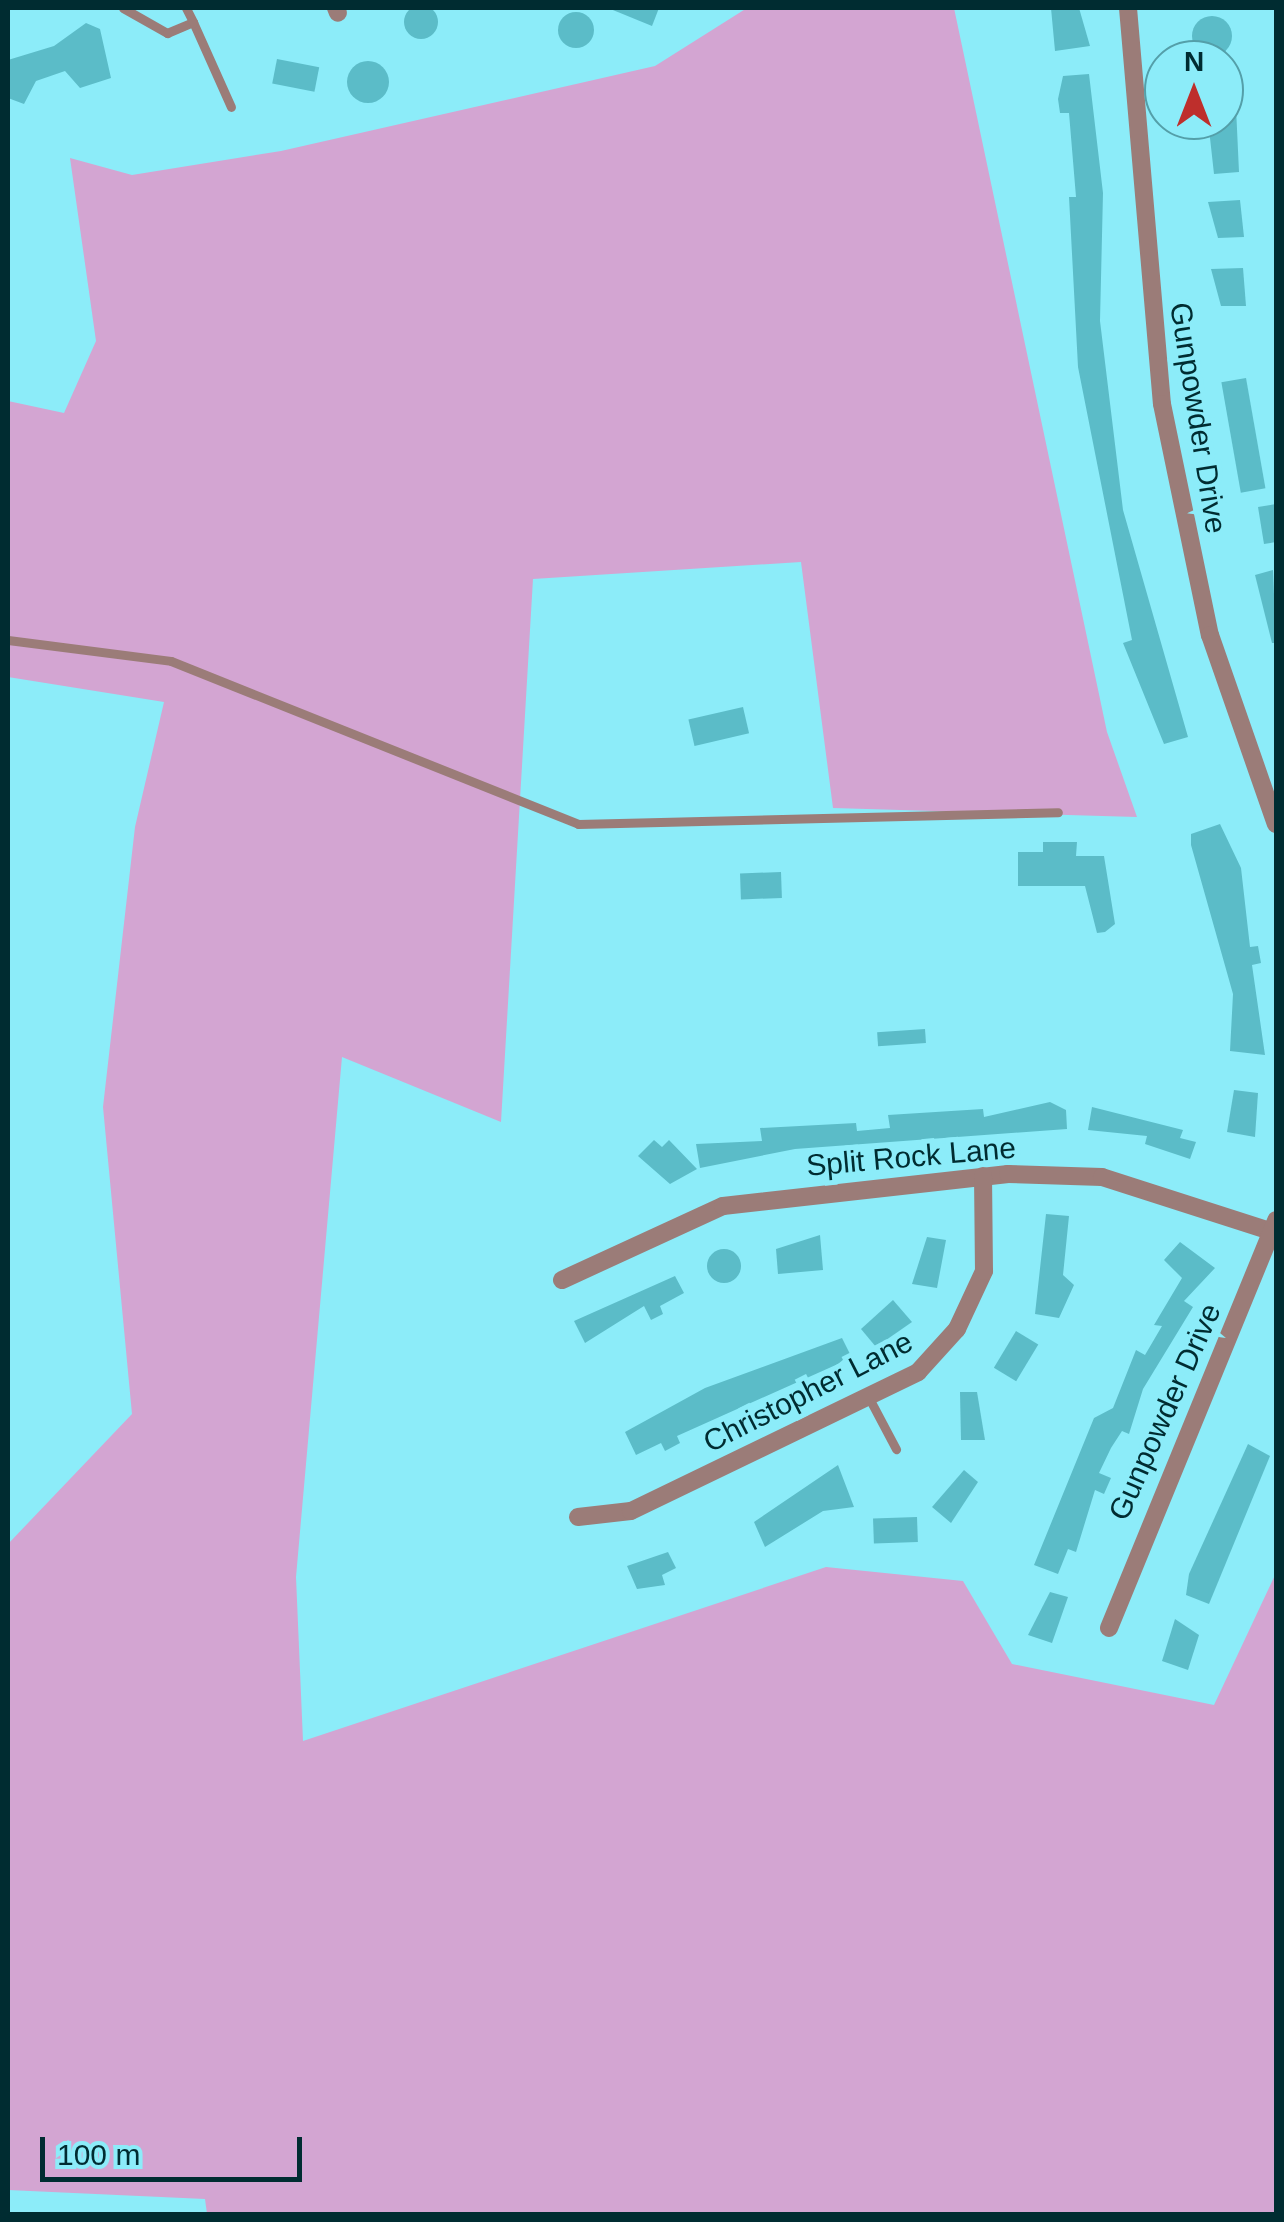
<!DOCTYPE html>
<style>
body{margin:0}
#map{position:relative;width:1284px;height:2222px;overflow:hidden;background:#8cecf9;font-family:Arial,sans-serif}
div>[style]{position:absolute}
.green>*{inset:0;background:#d3a5d2}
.building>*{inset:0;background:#5bbcc8;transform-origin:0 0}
.round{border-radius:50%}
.lane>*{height:9px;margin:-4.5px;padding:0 4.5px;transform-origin:4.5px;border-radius:4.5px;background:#9b7c78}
.street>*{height:18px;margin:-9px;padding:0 9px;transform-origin:9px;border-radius:9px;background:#9b7c78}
span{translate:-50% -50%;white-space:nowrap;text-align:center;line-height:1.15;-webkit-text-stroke:10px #8cecf9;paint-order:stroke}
.street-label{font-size:30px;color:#002c31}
.frame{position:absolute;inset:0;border:10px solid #002c31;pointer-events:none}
.north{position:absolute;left:1144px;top:40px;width:100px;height:100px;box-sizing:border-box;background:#8cecf9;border:2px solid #549fa9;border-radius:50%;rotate:0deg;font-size:28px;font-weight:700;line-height:40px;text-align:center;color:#002c31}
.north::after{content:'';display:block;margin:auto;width:35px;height:45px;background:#be2f2c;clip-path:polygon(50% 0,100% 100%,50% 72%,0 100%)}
.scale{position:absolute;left:40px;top:2137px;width:262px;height:45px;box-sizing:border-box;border:5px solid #002c31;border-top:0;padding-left:12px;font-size:30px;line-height:35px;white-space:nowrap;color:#002c31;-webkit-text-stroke:8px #8cecf9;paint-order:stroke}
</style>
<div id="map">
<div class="green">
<i style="clip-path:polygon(747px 8px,954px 8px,1107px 732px,1137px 817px,833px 808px,801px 562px,533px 579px,501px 1122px,342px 1057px,296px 1577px,303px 1741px,826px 1567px,963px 1581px,1012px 1664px,1214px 1705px,1276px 1573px,1276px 2214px,207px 2214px,205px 2199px,8px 2190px,8px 1544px,132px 1414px,103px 1107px,135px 827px,164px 702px,8px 677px,8px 401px,64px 413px,96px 341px,70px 158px,132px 175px,281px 151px,655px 66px)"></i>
</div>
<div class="building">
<i class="round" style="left:404px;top:5px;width:34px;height:34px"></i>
<i style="clip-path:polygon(608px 8px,659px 8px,652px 26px)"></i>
<i style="clip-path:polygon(1051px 8px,1079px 8px,1090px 46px,1055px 51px)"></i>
<i class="round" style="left:558px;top:12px;width:36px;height:36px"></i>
<i class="round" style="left:1192px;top:16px;width:40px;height:40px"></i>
<i style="clip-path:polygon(86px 23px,100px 29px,111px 78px,80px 88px,65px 71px,36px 81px,24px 104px,8px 98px,8px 60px,54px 46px)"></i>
<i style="left:277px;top:59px;width:43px;height:25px;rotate:11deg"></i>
<i class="round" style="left:347px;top:61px;width:42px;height:42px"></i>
<i style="clip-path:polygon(1234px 64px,1239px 172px,1214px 174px,1208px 120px,1224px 120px,1224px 65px)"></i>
<i style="clip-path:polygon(1089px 74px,1103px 193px,1100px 321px,1123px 510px,1188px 737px,1164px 744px,1123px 643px,1132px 640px,1078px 367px,1069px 197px,1076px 197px,1069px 113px,1060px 113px,1058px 99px,1063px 76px)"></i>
<i style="clip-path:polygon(1240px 200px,1244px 237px,1218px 238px,1208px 202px)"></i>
<i style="clip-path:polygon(1243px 268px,1246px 306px,1221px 306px,1211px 269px)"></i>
<i style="left:1246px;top:378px;width:112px;height:25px;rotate:80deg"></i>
<i style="clip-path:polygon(1276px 504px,1276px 542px,1264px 544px,1258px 507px)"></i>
<i style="clip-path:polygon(1273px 570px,1276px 643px,1272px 643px,1255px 575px)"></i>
<i style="left:743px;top:707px;width:27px;height:56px;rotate:77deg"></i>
<i style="clip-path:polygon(1220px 824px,1241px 868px,1250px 947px,1258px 946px,1261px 963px,1252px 965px,1265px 1055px,1230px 1051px,1233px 994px,1191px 845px,1191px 834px)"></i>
<i style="clip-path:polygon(1043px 842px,1077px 842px,1076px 856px,1104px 856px,1115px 924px,1105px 932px,1097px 933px,1085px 886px,1018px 886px,1018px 852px,1043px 852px)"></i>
<i style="left:781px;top:872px;width:26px;height:41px;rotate:88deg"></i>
<i style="left:925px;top:1029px;width:14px;height:48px;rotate:86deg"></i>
<i style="clip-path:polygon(1234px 1090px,1258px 1093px,1255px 1137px,1227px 1132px)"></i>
<i style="clip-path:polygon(1050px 1102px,1066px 1110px,1067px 1129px,795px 1149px,700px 1168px,696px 1144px,762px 1141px,760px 1128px,856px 1123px,857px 1131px,890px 1128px,888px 1115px,983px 1109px,984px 1117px)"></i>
<i style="clip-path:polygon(1092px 1107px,1183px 1130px,1180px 1138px,1196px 1142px,1190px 1159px,1145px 1144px,1147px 1136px,1088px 1130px)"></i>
<i style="clip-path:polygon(654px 1140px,662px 1147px,669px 1140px,697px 1169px,670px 1184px,638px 1156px)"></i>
<i style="clip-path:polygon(1046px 1214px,1069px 1216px,1063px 1275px,1074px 1285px,1059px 1318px,1035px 1314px)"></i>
<i style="clip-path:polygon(820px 1235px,823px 1270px,778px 1274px,776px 1249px)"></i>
<i style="clip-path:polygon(927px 1237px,946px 1240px,937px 1288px,912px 1284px)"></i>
<i style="clip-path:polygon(1180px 1242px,1215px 1268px,1184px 1301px,1193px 1307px,1143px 1389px,1129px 1434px,1122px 1431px,1111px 1448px,1099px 1473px,1111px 1478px,1104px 1494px,1095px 1490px,1076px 1552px,1068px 1549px,1058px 1574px,1034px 1565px,1094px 1418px,1113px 1408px,1136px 1350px,1145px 1355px,1162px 1326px,1154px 1325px,1182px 1278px,1164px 1260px)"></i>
<i class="round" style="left:707px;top:1249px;width:34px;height:34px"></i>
<i style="clip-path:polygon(675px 1276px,684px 1293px,660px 1306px,663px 1314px,651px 1320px,644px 1306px,585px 1343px,574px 1321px)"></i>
<i style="clip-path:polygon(893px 1300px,912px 1322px,876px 1347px,861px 1329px)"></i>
<i style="left:1016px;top:1331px;width:26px;height:43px;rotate:31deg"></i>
<i style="clip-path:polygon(842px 1338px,850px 1354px,838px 1364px,677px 1436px,680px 1443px,665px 1451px,661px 1443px,636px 1455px,625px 1432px,705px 1388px)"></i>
<i style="clip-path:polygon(960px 1392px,977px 1392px,985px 1440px,961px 1440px)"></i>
<i style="clip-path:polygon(1248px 1444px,1270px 1456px,1209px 1604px,1186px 1595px,1189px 1574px)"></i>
<i style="clip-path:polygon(838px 1465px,854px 1507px,823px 1511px,765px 1547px,754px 1522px)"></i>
<i style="clip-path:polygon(964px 1470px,978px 1482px,951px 1523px,932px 1507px)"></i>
<i style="left:917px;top:1517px;width:25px;height:44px;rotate:88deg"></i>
<i style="clip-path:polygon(668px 1552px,676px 1568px,662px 1575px,665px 1585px,637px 1589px,627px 1566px)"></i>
<i style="clip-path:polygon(1050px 1592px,1068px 1597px,1052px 1643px,1028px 1635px)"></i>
<i style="clip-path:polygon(1175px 1619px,1199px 1635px,1188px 1670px,1162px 1661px)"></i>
</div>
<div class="lane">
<i style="left:123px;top:8px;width:51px;rotate:29.6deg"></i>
<i style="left:167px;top:33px;width:28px;rotate:-23deg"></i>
<i style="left:193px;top:22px;width:93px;rotate:65.9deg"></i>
<i style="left:186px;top:8px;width:16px;rotate:63deg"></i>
<i style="left:8px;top:640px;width:164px;rotate:7.3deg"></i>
<i style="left:171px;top:661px;width:438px;rotate:21.8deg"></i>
<i style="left:578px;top:824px;width:480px;rotate:-1.4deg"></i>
<i style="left:869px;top:1398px;width:58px;rotate:62.1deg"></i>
</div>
<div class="street">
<i style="left:336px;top:8px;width:5px;rotate:68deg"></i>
<i style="left:1128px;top:8px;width:397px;rotate:85.1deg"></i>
<i style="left:1162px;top:404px;width:236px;rotate:78.3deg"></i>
<i style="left:1210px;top:635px;width:200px;rotate:70.8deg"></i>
<i style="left:562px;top:1280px;width:177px;rotate:-24.7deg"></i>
<i style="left:723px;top:1206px;width:287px;rotate:-6.4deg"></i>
<i style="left:1008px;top:1174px;width:94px;rotate:1.8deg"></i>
<i style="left:1102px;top:1177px;width:180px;rotate:17.8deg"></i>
<i style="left:578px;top:1517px;width:53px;rotate:-6.5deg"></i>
<i style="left:631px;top:1511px;width:319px;rotate:-25.8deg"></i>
<i style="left:918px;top:1372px;width:58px;rotate:-47.8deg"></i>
<i style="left:957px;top:1329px;width:64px;rotate:-65deg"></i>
<i style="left:984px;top:1271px;width:95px;rotate:-90.6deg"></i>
<i style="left:1109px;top:1628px;width:441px;rotate:-67.7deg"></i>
</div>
<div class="street-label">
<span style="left:1198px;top:418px;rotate:81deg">Gunpowder Drive</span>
<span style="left:911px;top:1157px;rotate:-5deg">Split Rock Lane</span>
<span style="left:808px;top:1392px;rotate:-27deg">Christopher Lane</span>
<span style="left:1165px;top:1412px;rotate:-66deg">Gunpowder Drive</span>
</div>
<div class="frame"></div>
<div class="north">N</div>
<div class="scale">100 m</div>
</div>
